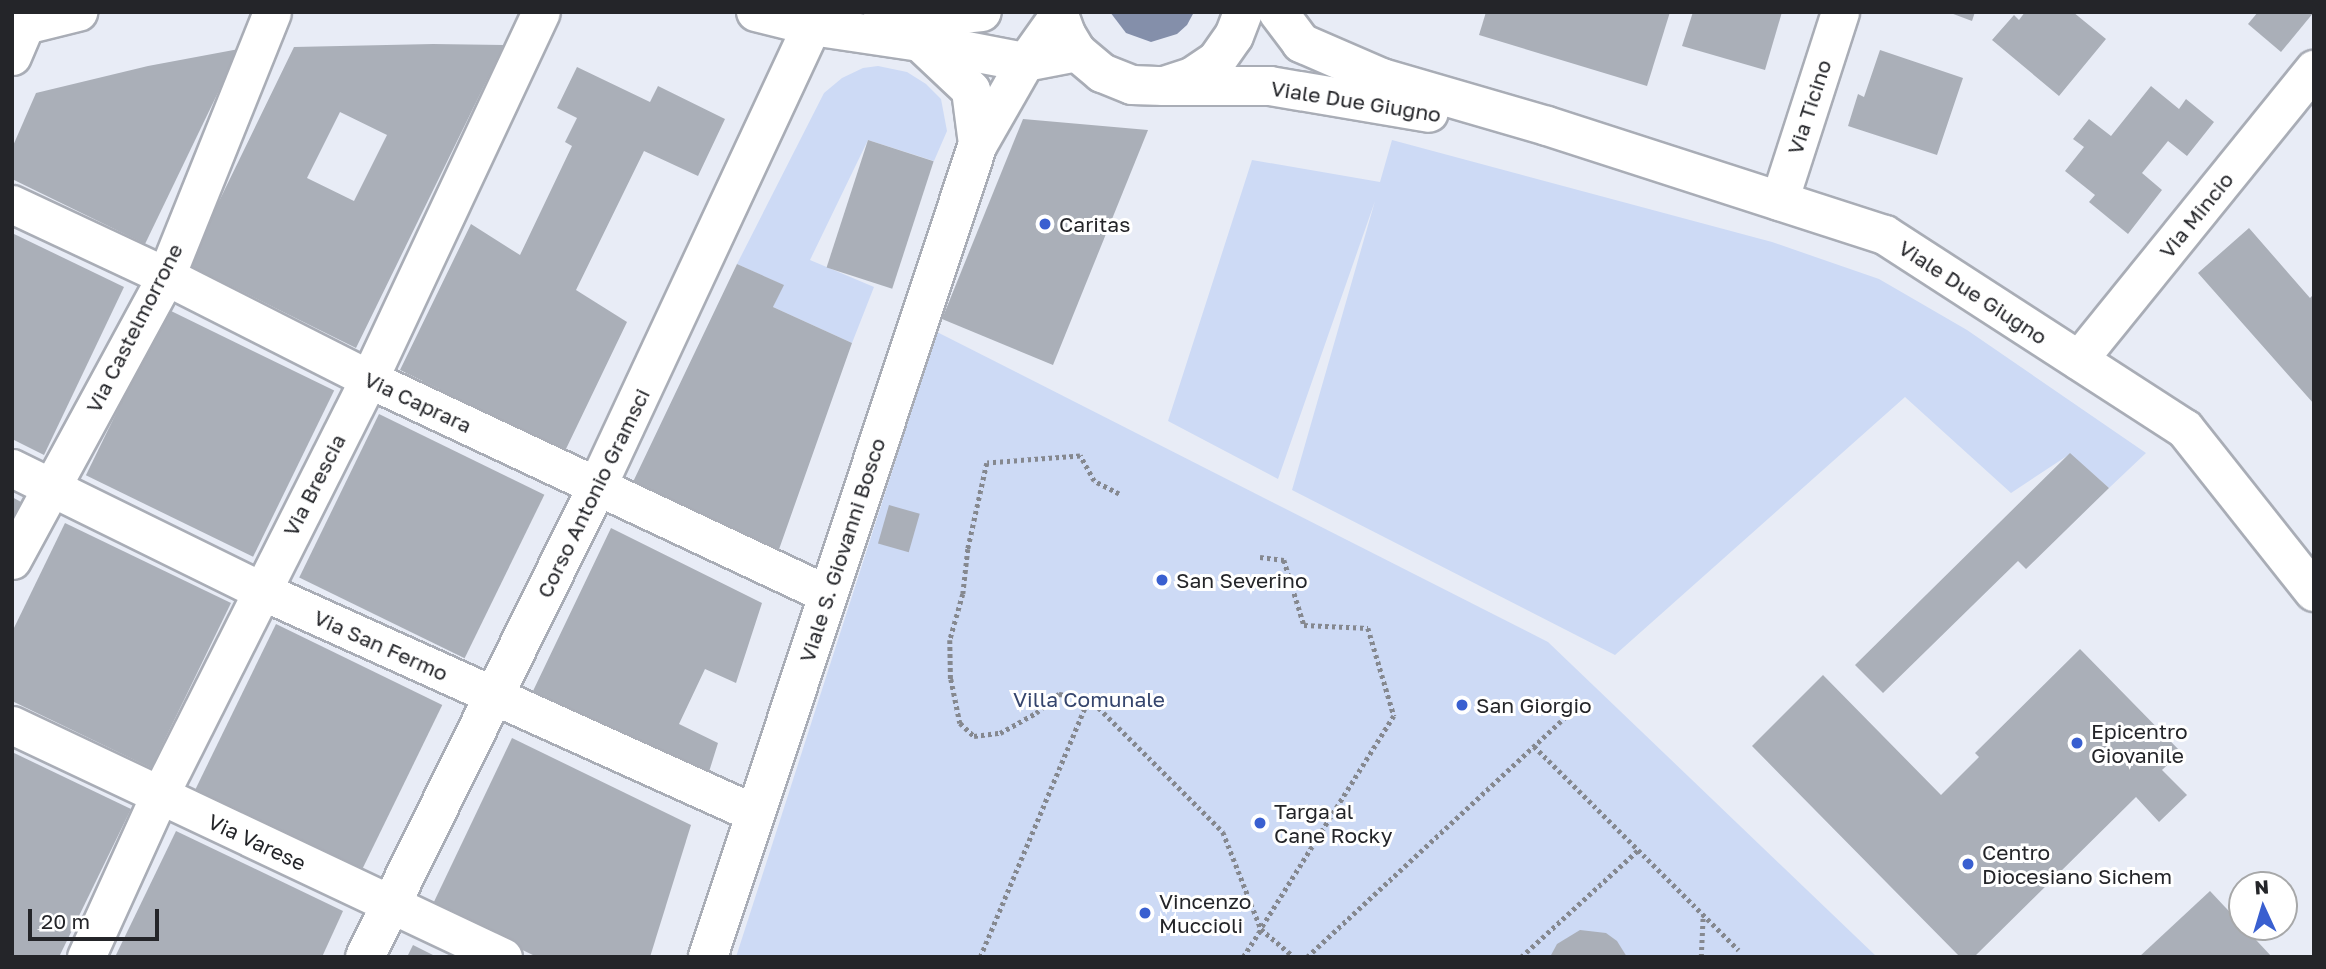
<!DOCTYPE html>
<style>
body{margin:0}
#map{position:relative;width:2326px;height:969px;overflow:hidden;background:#e8ecf6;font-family:"Golos Text",sans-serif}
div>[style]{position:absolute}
.green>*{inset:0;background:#cddaf5}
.water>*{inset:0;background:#848faa}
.building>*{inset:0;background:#aaafb8;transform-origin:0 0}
.path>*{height:4.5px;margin-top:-2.25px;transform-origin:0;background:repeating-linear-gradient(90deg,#85888f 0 3.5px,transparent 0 7px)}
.roads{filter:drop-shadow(2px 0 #a9adb6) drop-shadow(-2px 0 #a9adb6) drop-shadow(0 2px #a9adb6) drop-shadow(0 -2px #a9adb6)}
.minor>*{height:37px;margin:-18.5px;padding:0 18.5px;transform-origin:18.5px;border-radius:18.5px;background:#fff}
.tertiary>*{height:38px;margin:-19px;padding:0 19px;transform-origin:19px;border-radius:19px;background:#fff}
.secondary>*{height:38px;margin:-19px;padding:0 19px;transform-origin:19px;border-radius:19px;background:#fff}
.dots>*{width:19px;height:19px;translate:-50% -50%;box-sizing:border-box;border:4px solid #fff;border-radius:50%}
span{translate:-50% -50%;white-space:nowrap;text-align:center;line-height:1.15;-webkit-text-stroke:6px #fff;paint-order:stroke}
.street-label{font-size:21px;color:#242529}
.poi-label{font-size:21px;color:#242529}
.left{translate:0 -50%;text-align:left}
.park-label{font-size:21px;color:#35456d}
.frame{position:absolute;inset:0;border:14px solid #242529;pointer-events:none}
.north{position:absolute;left:2228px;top:871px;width:70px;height:70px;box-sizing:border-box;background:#fff;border:2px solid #a7a8a9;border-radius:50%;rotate:356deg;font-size:19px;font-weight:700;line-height:28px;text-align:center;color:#242529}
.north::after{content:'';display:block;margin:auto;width:24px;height:32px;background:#395fd0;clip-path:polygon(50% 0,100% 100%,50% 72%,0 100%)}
.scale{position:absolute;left:28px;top:909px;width:131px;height:32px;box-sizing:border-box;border:4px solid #242529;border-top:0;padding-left:9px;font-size:21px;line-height:24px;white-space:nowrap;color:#242529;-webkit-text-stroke:5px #fff;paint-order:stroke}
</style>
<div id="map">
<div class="green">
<i style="clip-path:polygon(878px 66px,907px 72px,926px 84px,941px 99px,947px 131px,934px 161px,868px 140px,810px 260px,874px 287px,852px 343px,773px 307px,783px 285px,737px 264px,824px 93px,842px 78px,863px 68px)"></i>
<i style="clip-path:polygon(1392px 140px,1772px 242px,1879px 279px,1967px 330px,2146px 453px,2109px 488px,2070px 454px,2011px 493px,1905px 397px,1615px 655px,1292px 490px,1375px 201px,1278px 479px,1168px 421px,1252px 160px,1380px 182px)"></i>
<i style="clip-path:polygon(937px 332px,1548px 642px,1877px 957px,736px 957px)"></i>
</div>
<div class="water">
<i style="clip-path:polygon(1110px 12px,1194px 12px,1187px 25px,1177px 34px,1151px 42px,1126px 33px)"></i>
</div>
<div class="building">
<i style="clip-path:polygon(1486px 12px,1670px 12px,1647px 86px,1479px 35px)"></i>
<i style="clip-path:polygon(1693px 12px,1782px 12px,1765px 70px,1682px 46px)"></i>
<i style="clip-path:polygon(1948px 12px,1975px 12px,1972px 21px)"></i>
<i style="clip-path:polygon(2025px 12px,2073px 12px,2106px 39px,2059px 96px,1992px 40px,2014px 15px,2019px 20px)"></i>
<i style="clip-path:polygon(2258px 12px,2314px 12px,2281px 52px,2248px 24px)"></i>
<i style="clip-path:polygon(evenodd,433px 44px,504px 45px,356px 348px,188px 265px,294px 47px,433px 44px,340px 112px,387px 135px,354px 201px,307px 178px,340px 112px)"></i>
<i style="clip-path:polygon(239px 49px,145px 244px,12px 179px,12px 148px,36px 93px,148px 66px)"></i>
<i style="clip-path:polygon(1880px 50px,1963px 78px,1937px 155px,1848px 126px,1858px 94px,1864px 97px)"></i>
<i style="clip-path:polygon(577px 67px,650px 102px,658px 86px,725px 119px,698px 176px,644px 151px,576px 290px,627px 322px,565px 451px,400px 370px,471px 224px,520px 255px,572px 146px,565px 142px,577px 118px,557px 108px)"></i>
<i style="clip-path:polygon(2151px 86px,2179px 109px,2186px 99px,2214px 122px,2187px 156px,2168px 141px,2142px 173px,2162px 190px,2128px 234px,2089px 202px,2095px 195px,2065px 171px,2084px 147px,2073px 139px,2089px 119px,2111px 136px)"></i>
<i style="clip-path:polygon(1023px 119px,1148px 130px,1053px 365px,942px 319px)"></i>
<i style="left:868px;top:140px;width:69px;height:134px;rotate:18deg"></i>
<i style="clip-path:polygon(2249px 228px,2310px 298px,2314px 294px,2314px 404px,2198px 273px)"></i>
<i style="clip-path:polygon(12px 233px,124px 287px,44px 455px,12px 439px)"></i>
<i style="clip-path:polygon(737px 264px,784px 285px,773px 307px,852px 343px,777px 555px,632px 484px)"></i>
<i style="left:167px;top:309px;width:186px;height:185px;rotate:26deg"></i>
<i style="left:379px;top:414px;width:184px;height:182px;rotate:26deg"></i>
<i style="clip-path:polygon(2070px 453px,2109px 488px,2026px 569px,2018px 561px,1883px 693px,1855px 665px)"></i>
<i style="clip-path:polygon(12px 497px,21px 502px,12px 520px)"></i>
<i style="left:889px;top:505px;width:32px;height:40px;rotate:16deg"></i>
<i style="clip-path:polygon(65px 523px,231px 603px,151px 768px,12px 701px,12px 632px)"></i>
<i style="clip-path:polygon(611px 528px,762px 603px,736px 683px,705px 669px,679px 724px,718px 743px,708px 775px,533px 691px)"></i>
<i style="left:276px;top:624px;width:185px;height:184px;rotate:26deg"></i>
<i style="clip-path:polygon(2080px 649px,2181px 752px,2162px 770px,2187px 795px,2159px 822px,2136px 797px,1974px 957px,1960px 957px,1752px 746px,1823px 675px,1941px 795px,1979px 757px,1975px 753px)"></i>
<i style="clip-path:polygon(512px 738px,691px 825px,650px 957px,537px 957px,432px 906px)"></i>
<i style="clip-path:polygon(12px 752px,131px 809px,59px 957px,12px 957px)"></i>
<i style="clip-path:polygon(176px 831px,343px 911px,322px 957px,115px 957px)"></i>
<i style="clip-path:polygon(2210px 891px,2272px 957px,2139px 957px)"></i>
<i style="clip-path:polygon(1580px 930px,1606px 933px,1617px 941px,1627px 957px,1550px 957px,1557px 944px)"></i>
<i style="clip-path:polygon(413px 945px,437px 957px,407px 957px)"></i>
</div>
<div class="path">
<i style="left:1119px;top:494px;width:28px;rotate:-153deg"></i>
<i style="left:1094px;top:481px;width:29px;rotate:-119deg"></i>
<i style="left:1080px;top:456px;width:93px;rotate:175.7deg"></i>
<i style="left:987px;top:463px;width:88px;rotate:102.5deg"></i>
<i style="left:968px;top:549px;width:45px;rotate:96.3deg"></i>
<i style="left:963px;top:594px;width:48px;rotate:105.8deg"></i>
<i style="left:950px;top:640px;width:39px;rotate:89deg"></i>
<i style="left:951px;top:679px;width:45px;rotate:78.4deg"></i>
<i style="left:960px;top:723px;width:19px;rotate:43deg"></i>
<i style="left:974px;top:736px;width:26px;rotate:-7deg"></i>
<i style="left:1000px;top:733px;width:41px;rotate:-29.1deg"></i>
<i style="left:1036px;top:713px;width:30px;rotate:-40deg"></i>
<i style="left:1059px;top:694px;width:30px;rotate:8deg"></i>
<i style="left:1089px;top:698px;width:190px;rotate:45deg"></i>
<i style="left:1223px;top:832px;width:104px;rotate:68.6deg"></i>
<i style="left:1260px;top:557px;width:24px;rotate:7deg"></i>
<i style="left:1284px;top:560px;width:68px;rotate:72.9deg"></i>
<i style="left:1304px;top:625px;width:64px;rotate:2.7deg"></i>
<i style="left:1368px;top:628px;width:92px;rotate:73.5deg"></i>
<i style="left:1394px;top:716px;width:251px;rotate:122deg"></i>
<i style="left:1534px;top:746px;width:289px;rotate:44.9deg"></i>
<i style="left:980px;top:957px;width:281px;rotate:-67.2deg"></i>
<i style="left:1243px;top:957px;width:33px;rotate:-57deg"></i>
<i style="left:1261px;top:929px;width:43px;rotate:40.3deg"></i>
<i style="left:1307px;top:957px;width:362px;rotate:-42.9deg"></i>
<i style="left:1521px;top:957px;width:159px;rotate:-42.4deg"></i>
<i style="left:1701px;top:957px;width:43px;rotate:-87.3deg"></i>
</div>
<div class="roads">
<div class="minor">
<i style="left:12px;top:56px;width:34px;rotate:-67deg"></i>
<i style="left:978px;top:144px;width:95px;rotate:-60.2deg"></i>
<i style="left:1025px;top:62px;width:59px;rotate:-54.7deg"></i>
<i style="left:1779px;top:201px;width:199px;rotate:-72.1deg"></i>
<i style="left:12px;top:204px;width:170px;rotate:25.1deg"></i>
<i style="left:166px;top:276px;width:228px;rotate:26.9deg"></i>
<i style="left:369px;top:379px;width:506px;rotate:25.15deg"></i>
<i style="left:2078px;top:360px;width:375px;rotate:-51deg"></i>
<i style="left:12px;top:468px;width:276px;rotate:26.2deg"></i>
<i style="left:260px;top:590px;width:542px;rotate:24.3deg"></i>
<i style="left:12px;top:560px;width:323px;rotate:-61.5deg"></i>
<i style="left:166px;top:276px;width:284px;rotate:-68.1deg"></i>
<i style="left:12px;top:725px;width:543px;rotate:25.29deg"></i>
<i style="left:86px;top:957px;width:177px;rotate:-65.6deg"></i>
<i style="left:159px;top:796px;width:467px;rotate:-63.3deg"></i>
<i style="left:369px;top:379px;width:405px;rotate:-64.9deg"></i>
</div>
<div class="tertiary">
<i style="left:365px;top:957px;width:524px;rotate:-63.73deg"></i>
<i style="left:597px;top:487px;width:509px;rotate:-65deg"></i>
<i style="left:708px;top:957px;width:857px;rotate:-71.63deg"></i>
<i style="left:978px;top:144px;width:54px;rotate:-97.4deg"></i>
<i style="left:971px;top:90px;width:70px;rotate:-136.7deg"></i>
</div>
<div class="secondary">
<i style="left:756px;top:12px;width:58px;rotate:14deg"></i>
<i style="left:812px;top:26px;width:109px;rotate:8.4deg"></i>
<i style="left:920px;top:42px;width:107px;rotate:10.8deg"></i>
<i style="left:1025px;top:62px;width:53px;rotate:-10.9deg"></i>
<i style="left:1058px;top:12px;width:23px;rotate:70deg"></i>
<i style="left:1066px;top:34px;width:21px;rotate:59deg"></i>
<i style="left:1077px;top:52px;width:33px;rotate:40deg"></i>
<i style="left:1102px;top:73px;width:32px;rotate:22deg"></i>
<i style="left:1132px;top:85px;width:32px;rotate:2deg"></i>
<i style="left:1164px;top:86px;width:29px;rotate:-18deg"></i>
<i style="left:1192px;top:77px;width:30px;rotate:-34deg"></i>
<i style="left:1217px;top:60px;width:29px;rotate:-55deg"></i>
<i style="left:1234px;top:36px;width:26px;rotate:-69deg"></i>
<i style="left:1278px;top:12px;width:39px;rotate:53deg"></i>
<i style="left:1301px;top:43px;width:88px;rotate:23.4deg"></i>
<i style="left:1382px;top:78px;width:172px;rotate:16.2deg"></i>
<i style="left:1547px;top:126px;width:355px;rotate:17.9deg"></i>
<i style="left:1885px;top:235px;width:357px;rotate:32.9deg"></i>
<i style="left:2185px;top:429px;width:208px;rotate:51.6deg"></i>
<i style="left:883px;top:13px;width:40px;rotate:7.1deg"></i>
<i style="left:923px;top:18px;width:59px;rotate:-5.8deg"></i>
<i style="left:12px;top:31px;width:14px;rotate:-25deg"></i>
<i style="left:25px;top:25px;width:55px;rotate:-13.8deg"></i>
<i style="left:1164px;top:86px;width:106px"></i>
<i style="left:1270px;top:86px;width:161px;rotate:9.6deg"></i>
</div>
</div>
<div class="dots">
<i style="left:1045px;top:224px;background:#395fd0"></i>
<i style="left:1162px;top:580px;background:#395fd0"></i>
<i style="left:1462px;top:705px;background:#395fd0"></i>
<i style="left:2077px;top:743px;background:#395fd0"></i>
<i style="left:1260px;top:823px;background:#395fd0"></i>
<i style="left:1968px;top:864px;background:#395fd0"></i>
<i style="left:1145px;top:913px;background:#395fd0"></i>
</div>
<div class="street-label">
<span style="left:1356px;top:101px;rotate:9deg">Viale Due Giugno</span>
<span style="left:1809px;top:107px;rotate:-72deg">Via Ticino</span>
<span style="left:2196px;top:215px;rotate:-51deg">Via Mincio</span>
<span style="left:1973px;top:292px;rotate:33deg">Viale Due Giugno</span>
<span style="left:134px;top:328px;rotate:-63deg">Via Castelmorrone</span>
<span style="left:418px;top:402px;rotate:25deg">Via Caprara</span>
<span style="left:314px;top:485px;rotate:-63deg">Via Brescia</span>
<span style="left:593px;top:493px;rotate:-64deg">Corso Antonio Gramsci</span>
<span style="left:842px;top:550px;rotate:-72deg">Viale S. Giovanni Bosco</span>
<span style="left:381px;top:645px;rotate:24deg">Via San Fermo</span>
<span style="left:257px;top:842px;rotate:25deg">Via Varese</span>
</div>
<div class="poi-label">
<span class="left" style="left:1059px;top:224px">Caritas</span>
<span class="left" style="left:1176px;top:580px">San Severino</span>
<span class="left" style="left:1476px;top:705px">San Giorgio</span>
<span class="left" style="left:2091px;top:743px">Epicentro<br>Giovanile</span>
<span class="left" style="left:1274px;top:823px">Targa al<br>Cane Rocky</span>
<span class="left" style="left:1982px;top:864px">Centro<br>Diocesiano Sichem</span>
<span class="left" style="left:1159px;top:913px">Vincenzo<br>Muccioli</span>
</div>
<div class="park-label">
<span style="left:1089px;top:699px">Villa Comunale</span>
</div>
<div class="frame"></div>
<div class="north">N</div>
<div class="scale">20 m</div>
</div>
